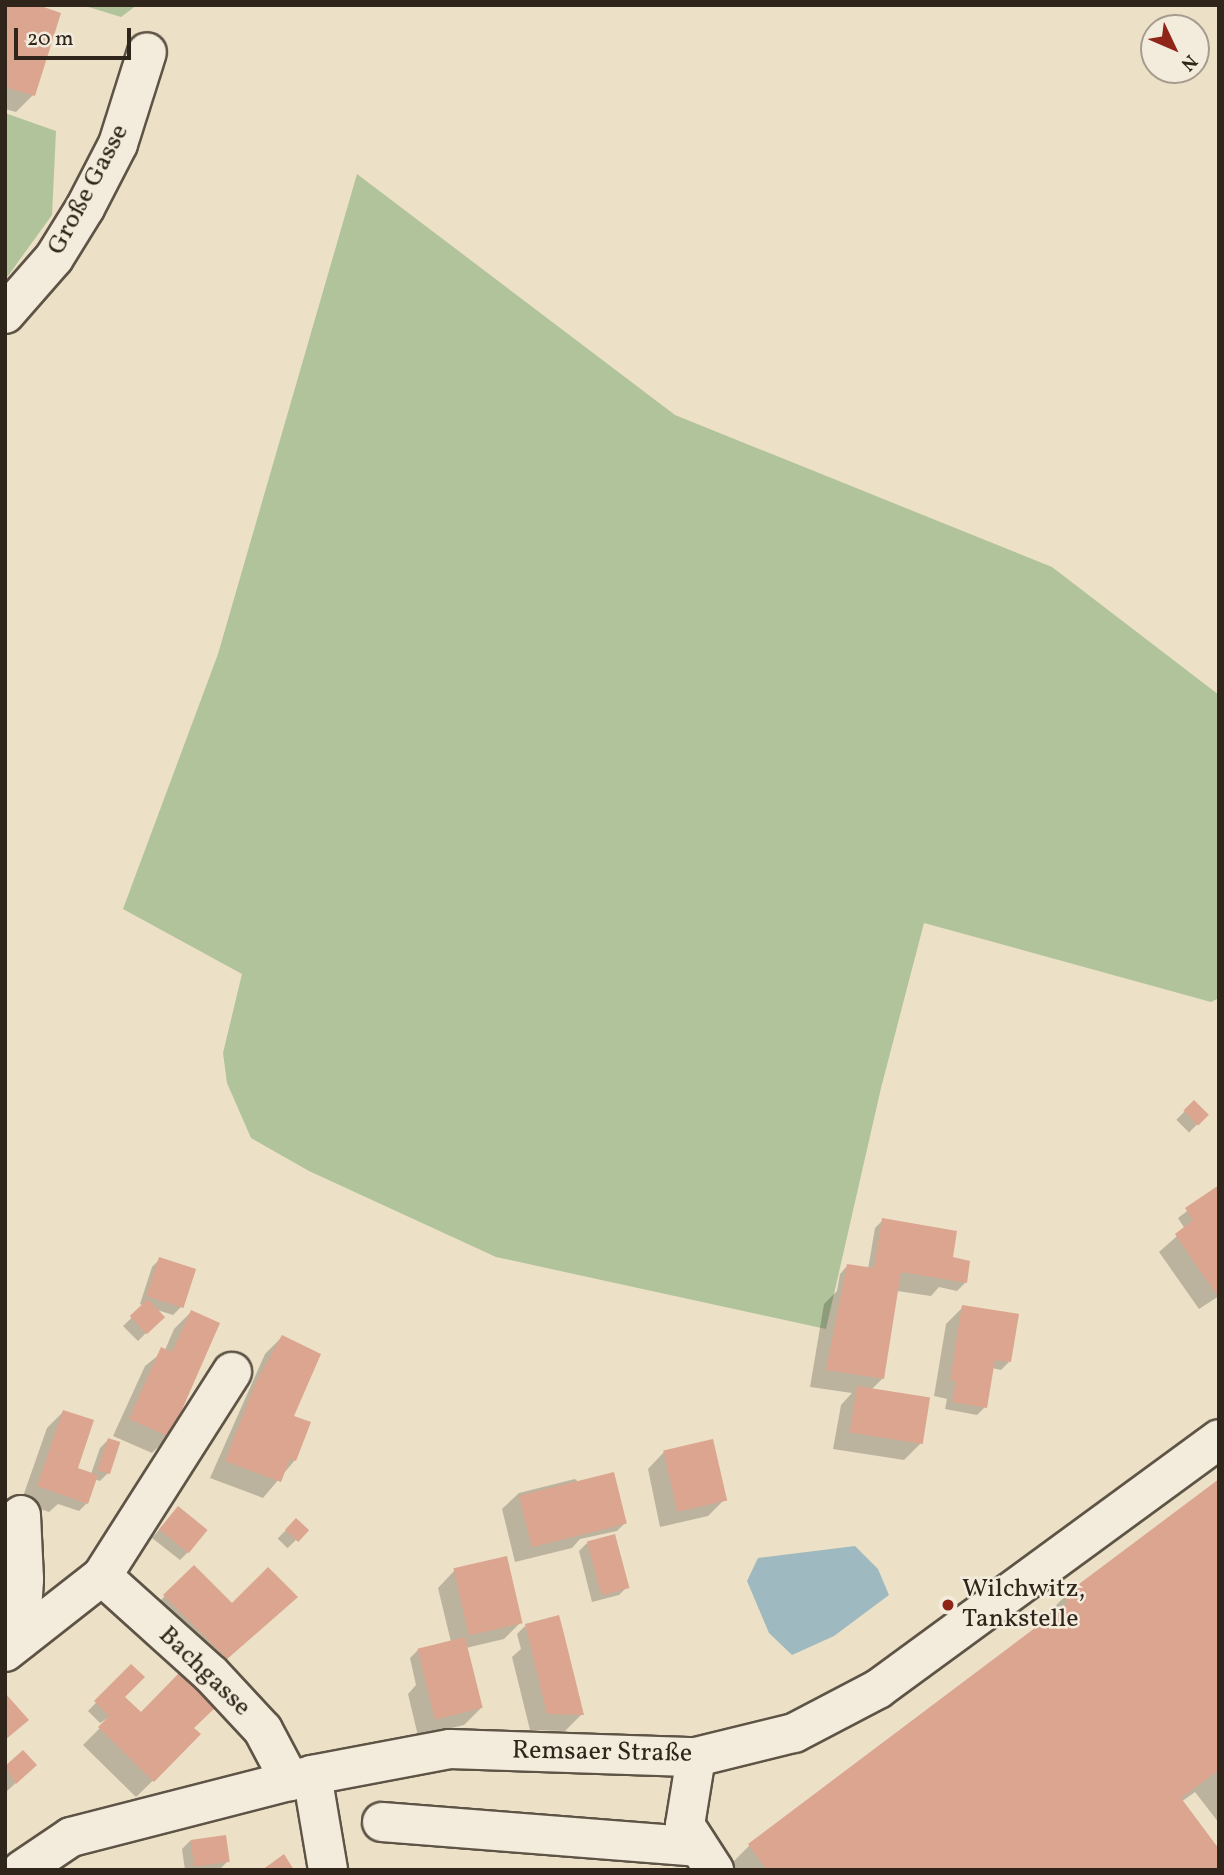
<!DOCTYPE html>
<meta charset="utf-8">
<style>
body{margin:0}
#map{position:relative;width:1224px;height:1875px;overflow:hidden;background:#ece0c7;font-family:Vollkorn,serif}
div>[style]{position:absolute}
.green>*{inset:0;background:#b1c39a}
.water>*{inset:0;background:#9ebac0}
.shadow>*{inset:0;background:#0003;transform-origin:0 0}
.building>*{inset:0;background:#dba58f;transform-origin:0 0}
.roads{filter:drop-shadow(2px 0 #5e5446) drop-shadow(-2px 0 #5e5446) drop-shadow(0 2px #5e5446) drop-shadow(0 -2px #5e5446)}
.minor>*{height:38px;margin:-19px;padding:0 19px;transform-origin:19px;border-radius:19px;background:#f3ebdb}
.dots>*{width:19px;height:19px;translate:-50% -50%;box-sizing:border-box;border:4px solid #f3ebdb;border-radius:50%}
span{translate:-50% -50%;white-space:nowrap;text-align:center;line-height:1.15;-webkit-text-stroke:5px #f3ebdb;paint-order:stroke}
.street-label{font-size:26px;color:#2f251b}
.poi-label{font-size:26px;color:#2f251b}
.left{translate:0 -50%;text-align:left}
.frame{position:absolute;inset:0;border:7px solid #2f251b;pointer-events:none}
.north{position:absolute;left:1140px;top:14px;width:70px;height:70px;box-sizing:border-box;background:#f3ebdb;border:2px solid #a59c8e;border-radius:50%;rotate:134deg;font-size:19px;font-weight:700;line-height:28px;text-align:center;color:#2f251b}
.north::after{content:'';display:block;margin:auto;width:24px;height:32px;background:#8f2418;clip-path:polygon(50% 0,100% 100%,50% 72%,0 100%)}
.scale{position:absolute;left:14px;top:28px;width:117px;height:32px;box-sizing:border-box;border:4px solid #2f251b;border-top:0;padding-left:9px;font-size:21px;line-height:24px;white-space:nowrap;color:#2f251b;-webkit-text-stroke:5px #f3ebdb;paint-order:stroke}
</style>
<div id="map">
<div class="green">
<i style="clip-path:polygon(82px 5px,137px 5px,121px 17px)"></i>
<i style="clip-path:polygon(5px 113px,56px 131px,52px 215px,5px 280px)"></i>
<i style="clip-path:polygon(357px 174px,675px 415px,1052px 567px,1219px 695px,1219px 998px,1211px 1002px,924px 923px,881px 1088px,826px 1329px,496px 1257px,309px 1171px,251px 1138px,227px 1083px,223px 1053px,242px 974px,123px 909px,218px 654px)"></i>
</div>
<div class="water">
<i style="clip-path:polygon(855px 1546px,878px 1569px,889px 1595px,834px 1636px,792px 1655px,769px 1633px,747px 1581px,758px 1558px)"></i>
</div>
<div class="shadow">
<i style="clip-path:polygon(5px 5px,33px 95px,16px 112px,5px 109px)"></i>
<i style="left:1194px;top:1102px;width:18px;height:25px;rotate:45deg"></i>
<i style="clip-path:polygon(1219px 1187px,1219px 1296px,1199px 1309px,1159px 1252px,1185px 1229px,1178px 1218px)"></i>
<i style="clip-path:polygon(883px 1220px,951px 1259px,965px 1283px,957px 1291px,939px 1287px,931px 1296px,897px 1291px,882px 1379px,871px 1390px,921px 1443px,904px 1460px,833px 1449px,841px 1405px,852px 1393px,810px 1387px,824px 1304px,837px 1291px,840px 1274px,848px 1265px,868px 1269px,875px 1228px)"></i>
<i style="clip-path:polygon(160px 1259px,181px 1307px,173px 1315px,154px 1309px,162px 1317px,138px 1341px,123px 1326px,144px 1306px,140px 1304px,152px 1267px)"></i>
<i style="clip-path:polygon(963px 1307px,1009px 1362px,1001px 1370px,992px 1368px,985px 1407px,977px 1415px,945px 1409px,947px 1399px,934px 1396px,946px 1324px)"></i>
<i style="clip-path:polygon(191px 1312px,169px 1436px,152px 1453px,113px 1436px,145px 1366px,165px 1350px,174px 1329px)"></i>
<i style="clip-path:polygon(282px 1337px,295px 1460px,263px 1498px,210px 1478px,265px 1354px)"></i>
<i style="clip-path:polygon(63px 1412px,73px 1475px,91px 1474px,100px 1448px,108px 1440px,108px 1473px,100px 1481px,94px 1479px,87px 1503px,79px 1511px,58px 1504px,49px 1512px,21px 1502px,47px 1428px)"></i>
<i style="clip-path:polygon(664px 1452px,725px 1499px,708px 1516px,660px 1527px,648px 1469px)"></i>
<i style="clip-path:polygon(575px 1479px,625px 1523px,617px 1531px,580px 1539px,572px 1548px,515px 1562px,502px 1509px,519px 1493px)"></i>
<i style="clip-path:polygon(1219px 1481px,1219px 1823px,1195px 1792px,1181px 1802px,1219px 1870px,725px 1870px,749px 1846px,1042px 1625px,1040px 1622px,1064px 1597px)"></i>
<i style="clip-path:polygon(170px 1517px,188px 1552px,180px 1560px,152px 1538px)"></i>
<i style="left:296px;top:1520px;width:14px;height:26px;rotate:45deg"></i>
<i style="clip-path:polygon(587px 1543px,627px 1587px,619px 1595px,592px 1602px,579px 1551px)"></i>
<i style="clip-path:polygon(194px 1567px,232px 1605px,279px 1613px,209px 1675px,148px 1613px)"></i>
<i style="clip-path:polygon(454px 1571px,521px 1622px,504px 1639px,466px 1648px,481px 1708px,464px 1725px,418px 1736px,408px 1694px,416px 1685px,410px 1658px,418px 1650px,451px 1642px,438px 1588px)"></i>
<i style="clip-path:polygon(525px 1626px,582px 1714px,565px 1731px,530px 1730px,512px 1657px,521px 1649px,517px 1634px)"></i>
<i style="clip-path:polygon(131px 1667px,123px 1697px,141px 1715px,192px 1728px,177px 1757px,136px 1797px,83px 1745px,115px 1713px,100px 1723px,88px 1711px)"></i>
<i style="clip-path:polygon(23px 1753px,27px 1773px,7px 1791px,5px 1768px)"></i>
<i style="clip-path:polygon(190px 1841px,228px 1861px,220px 1869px,185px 1870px,182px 1849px)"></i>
</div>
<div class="building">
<i style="clip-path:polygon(5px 5px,38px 5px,61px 13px,35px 96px,5px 87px)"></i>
<i style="left:1194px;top:1100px;width:21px;height:15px;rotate:45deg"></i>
<i style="clip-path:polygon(1219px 1185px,1219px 1292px,1216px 1294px,1175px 1234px,1193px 1220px,1185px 1208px)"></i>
<i style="clip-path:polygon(882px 1218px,957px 1231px,953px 1257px,970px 1261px,967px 1283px,901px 1272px,884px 1379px,826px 1370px,847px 1264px,874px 1268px)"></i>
<i style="left:159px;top:1257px;width:39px;height:41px;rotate:18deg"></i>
<i style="left:148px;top:1299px;width:25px;height:25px;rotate:47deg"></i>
<i style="clip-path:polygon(962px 1305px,1019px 1314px,1011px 1362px,995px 1360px,987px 1408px,952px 1402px,956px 1381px,950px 1380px)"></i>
<i style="clip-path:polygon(191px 1310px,220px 1323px,170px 1437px,129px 1419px,161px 1347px,172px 1352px)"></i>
<i style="clip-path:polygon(282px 1335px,321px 1354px,294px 1416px,311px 1422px,296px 1461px,290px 1459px,281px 1482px,225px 1461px,255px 1384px)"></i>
<i style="left:857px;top:1386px;width:74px;height:47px;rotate:9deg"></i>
<i style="clip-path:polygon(63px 1410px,94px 1420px,78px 1468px,98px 1475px,88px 1504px,37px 1486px)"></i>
<i style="left:108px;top:1438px;width:13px;height:34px;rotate:18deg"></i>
<i style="left:713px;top:1439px;width:63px;height:51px;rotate:77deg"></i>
<i style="left:614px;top:1472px;width:53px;height:98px;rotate:76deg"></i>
<i style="clip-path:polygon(1219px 1479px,1219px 1770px,1181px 1798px,1219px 1849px,1219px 1870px,767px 1870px,748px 1844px,1068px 1603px,1063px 1596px)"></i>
<i style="left:178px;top:1506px;width:38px;height:30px;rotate:39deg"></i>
<i style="left:296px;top:1518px;width:18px;height:16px;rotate:43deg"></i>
<i style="left:615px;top:1534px;width:56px;height:29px;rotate:75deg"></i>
<i style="left:507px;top:1556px;width:69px;height:55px;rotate:77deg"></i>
<i style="clip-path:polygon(194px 1565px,232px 1603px,268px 1567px,298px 1597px,227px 1659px,163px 1595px)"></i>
<i style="clip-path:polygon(559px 1615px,563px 1630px,584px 1715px,547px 1714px,525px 1624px)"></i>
<i style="left:465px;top:1637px;width:73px;height:49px;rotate:76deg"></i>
<i style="clip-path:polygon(131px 1664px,145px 1677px,125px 1697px,141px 1712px,180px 1672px,216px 1707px,194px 1728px,201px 1734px,154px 1782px,98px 1727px,109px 1716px,94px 1701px)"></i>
<i style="clip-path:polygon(5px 1693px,29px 1720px,5px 1740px)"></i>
<i style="clip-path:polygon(23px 1750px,37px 1765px,16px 1784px,5px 1766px)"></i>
<i style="left:226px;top:1835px;width:27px;height:36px;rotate:82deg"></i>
<i style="clip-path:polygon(284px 1854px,294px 1870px,262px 1870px)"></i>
</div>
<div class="roads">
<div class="minor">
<i style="left:5px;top:314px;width:74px;rotate:-48.8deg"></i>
<i style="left:54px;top:258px;width:59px;rotate:-58.2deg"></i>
<i style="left:85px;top:208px;width:72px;rotate:-62.7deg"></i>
<i style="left:118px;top:144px;width:96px;rotate:-72.5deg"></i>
<i style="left:102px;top:1576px;width:147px;rotate:42deg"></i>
<i style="left:211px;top:1674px;width:76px;rotate:47.1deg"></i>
<i style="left:263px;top:1730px;width:58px;rotate:62.1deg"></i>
<i style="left:20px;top:1640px;width:61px;rotate:-86.2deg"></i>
<i style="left:24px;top:1579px;width:64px;rotate:-92.7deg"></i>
<i style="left:5px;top:1652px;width:123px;rotate:-38.1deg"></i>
<i style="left:102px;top:1576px;width:242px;rotate:-57.5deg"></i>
<i style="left:696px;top:1757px;width:69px;rotate:99.2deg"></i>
<i style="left:685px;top:1825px;width:54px;rotate:57.2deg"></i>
<i style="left:312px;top:1775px;width:96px;rotate:80.4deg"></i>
<i style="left:382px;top:1822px;width:316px;rotate:4.5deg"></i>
<i style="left:22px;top:1870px;width:59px;rotate:-34deg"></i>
<i style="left:71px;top:1837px;width:249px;rotate:-14.4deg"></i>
<i style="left:312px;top:1775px;width:140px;rotate:-10.7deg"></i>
<i style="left:450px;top:1749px;width:246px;rotate:1.9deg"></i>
<i style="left:696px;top:1757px;width:101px;rotate:-13.8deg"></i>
<i style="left:794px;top:1733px;width:95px;rotate:-27.6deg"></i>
<i style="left:878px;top:1689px;width:423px;rotate:-36.2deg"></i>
</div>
</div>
<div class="dots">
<i style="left:948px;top:1605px;background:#8f2418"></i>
</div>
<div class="street-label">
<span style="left:89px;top:190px;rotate:-62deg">Große Gasse</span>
<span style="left:204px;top:1672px;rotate:44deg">Bachgasse</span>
<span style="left:602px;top:1753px;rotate:1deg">Remsaer Straße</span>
</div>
<div class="poi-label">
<span class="left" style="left:962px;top:1605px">Wilchwitz,<br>Tankstelle</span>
</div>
<div class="frame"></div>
<div class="north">N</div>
<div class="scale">20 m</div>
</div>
